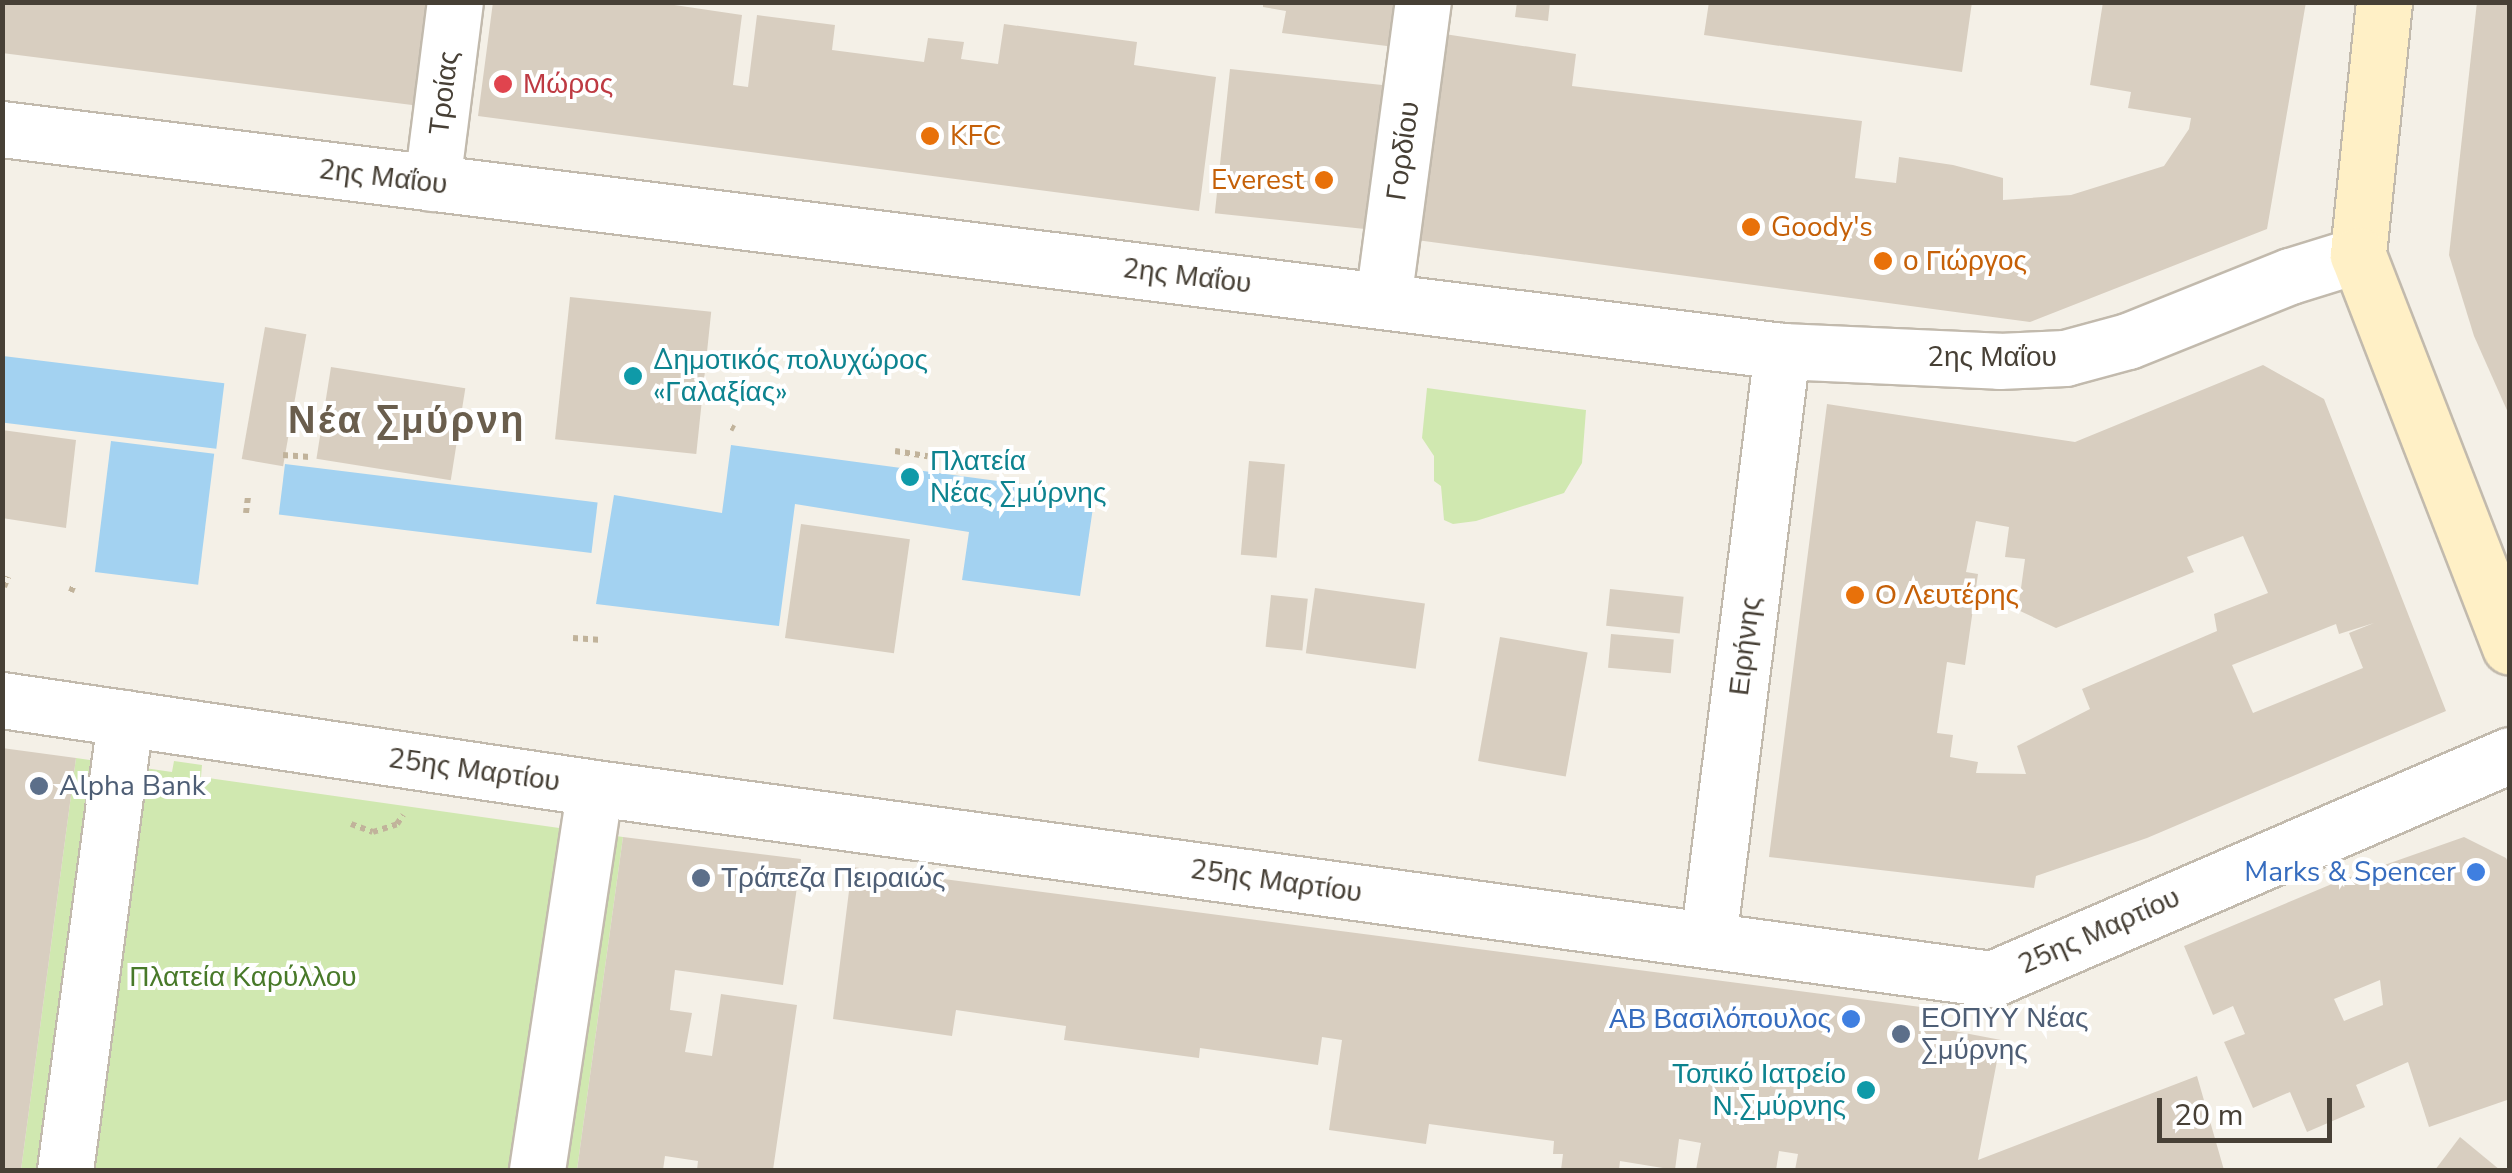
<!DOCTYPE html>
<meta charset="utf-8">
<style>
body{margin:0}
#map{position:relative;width:2512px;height:1173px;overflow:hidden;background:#f4f0e7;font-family:"Nunito Sans",sans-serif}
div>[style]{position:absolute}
.green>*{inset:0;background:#d0e8b0}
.water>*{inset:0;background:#a3d2f1;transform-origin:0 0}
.building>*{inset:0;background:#d8cec0;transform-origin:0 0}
.path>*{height:6px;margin-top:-3px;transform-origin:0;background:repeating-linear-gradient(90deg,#c1b39b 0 5px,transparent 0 10px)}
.roads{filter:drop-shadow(2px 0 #c2baad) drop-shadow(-2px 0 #c2baad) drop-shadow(0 2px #c2baad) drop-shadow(0 -2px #c2baad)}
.street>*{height:55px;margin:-27.5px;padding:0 27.5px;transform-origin:27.5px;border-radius:27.5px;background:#fff}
.secondary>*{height:55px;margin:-27.5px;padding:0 27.5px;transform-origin:27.5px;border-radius:27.5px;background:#fff0c6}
.dots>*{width:28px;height:28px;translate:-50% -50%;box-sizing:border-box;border:5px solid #fff;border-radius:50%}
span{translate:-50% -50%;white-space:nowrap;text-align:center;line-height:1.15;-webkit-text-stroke:8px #fff;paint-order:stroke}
.health-label{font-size:28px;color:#be3a42}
.left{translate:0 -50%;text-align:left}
.street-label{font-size:28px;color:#474036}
.food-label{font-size:28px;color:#c56008}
.right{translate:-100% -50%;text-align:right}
.culture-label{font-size:28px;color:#0d838f}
.service-label{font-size:28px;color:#4e5e75}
.shop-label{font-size:28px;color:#366cbe}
.park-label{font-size:28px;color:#487929}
.district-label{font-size:38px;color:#6a5e4d;font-weight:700;letter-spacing:2.5px}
.frame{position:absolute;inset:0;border:5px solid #474036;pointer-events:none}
.scale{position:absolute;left:2157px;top:1098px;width:175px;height:45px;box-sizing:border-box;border:5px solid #474036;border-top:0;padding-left:12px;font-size:30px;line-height:35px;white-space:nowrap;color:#474036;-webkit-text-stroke:8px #fff;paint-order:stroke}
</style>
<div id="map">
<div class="green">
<i style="clip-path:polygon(1427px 388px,1586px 410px,1582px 463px,1564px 493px,1476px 521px,1453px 524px,1444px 520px,1441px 486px,1434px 481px,1434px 456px,1422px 438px)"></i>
<i style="clip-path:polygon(76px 758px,172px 772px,174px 761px,202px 765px,201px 777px,623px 837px,577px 1170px,21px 1170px)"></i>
</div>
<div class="water">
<i style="left:3px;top:356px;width:223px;height:66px;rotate:7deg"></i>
<i style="left:111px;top:441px;width:104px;height:132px;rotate:7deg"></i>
<i style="clip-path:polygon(731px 445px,1095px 494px,1080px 596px,962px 580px,969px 532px,795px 504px,779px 626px,596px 604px,614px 495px,722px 513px)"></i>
<i style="left:285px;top:464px;width:315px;height:51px;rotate:7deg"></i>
</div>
<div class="building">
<i style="clip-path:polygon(2px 2px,433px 2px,420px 106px,2px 53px)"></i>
<i style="clip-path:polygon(493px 2px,654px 2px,742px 15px,733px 85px,748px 87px,757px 15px,835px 25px,832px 50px,924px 62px,928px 38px,964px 42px,961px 59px,998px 64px,1004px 24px,1137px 42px,1134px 65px,1216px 77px,1199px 211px,478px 116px)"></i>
<i style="clip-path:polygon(1263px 2px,1401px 2px,1395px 47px,1282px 33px,1286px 11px,1263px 7px)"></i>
<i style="clip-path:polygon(1517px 2px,1550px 2px,1548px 21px,1515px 17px)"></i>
<i style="clip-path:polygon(1709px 2px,1972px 2px,1962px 72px,1704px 35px)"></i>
<i style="clip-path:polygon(2103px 2px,2306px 2px,2267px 229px,2030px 322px,1409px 239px,1438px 33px,1576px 54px,1572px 86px,1862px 121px,1855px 178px,1896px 183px,1899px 157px,1953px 165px,2003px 178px,2003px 200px,2071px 195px,2164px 166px,2189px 129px,2191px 118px,2128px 108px,2131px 92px,2090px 85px)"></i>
<i style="clip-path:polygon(2477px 2px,2510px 2px,2510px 417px,2474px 336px,2449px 255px)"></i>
<i style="left:1230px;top:69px;width:158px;height:145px;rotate:6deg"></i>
<i style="left:570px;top:297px;width:142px;height:143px;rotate:6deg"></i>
<i style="left:265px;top:327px;width:42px;height:134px;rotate:10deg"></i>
<i style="clip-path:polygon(evenodd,2263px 365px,2324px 399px,2446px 711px,2147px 838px,2036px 876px,2034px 888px,1769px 857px,1827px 404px,2075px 442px,2263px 365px,1976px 521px,2009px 527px,2005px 557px,2025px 559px,2018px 610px,2056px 628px,2194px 572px,2187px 557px,2243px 536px,2268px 593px,2214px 614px,2217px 631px,2082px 689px,2090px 709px,2017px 746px,2026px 774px,1976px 773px,1978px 762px,1950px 757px,1953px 735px,1937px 733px,1947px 662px,1965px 665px,1978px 574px,1966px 572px,1976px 521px,2263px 365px,2374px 623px,2349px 633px,2363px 668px,2253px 713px,2232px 665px,2336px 624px,2339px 634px,2374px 623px)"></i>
<i style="left:331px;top:367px;width:136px;height:93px;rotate:9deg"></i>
<i style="clip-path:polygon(2px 430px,76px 440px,66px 528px,2px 518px)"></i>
<i style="left:1249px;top:461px;width:36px;height:94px;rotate:5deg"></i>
<i style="left:801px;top:524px;width:110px;height:115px;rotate:8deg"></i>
<i style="left:1315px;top:588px;width:111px;height:66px;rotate:8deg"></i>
<i style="left:1610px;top:589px;width:74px;height:37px;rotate:6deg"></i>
<i style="left:1271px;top:595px;width:37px;height:52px;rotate:6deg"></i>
<i style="left:1611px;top:634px;width:63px;height:34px;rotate:5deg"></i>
<i style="left:1500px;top:637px;width:89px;height:126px;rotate:10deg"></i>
<i style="clip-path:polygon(2px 748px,76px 758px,21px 1170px,2px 1170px)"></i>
<i style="clip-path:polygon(623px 837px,801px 859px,783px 985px,675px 970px,670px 1010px,692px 1013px,685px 1052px,712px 1056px,721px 994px,797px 1005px,773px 1170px,697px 1170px,698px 1161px,665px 1156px,663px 1170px,577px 1170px)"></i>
<i style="clip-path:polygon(evenodd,2464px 837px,2506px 858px,2510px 866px,2510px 1099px,2429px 1127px,2408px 1062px,2356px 1085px,2365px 1107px,2307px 1132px,2290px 1092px,2253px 1108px,2224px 1042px,2245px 1034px,2233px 1006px,2213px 1015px,2184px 946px,2339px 881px,2464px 837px,2380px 980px,2383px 1005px,2344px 1021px,2334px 999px,2380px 980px)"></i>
<i style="clip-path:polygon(852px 867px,1936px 1009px,1933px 1027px,2001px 1040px,1978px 1160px,2197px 1076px,2224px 1170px,1795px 1170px,1798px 1154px,1779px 1151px,1776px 1170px,1696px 1170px,1701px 1143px,1679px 1139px,1675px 1170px,1620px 1161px,1619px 1170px,1561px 1170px,1563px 1154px,1553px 1154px,1554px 1141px,1429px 1124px,1426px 1144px,1329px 1130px,1342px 1040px,1322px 1037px,1318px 1065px,1200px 1048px,1199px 1058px,1064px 1040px,1066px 1026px,956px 1010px,952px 1036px,833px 1019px)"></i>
<i style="clip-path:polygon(2460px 1137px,2500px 1170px,2435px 1170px)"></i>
</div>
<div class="path">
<i style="left:731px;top:427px;width:4px;rotate:27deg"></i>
<i style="left:895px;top:451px;width:33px;rotate:9deg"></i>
<i style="left:283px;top:455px;width:27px;rotate:4deg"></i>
<i style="left:246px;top:513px;width:16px;rotate:-83deg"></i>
<i style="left:4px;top:587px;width:11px;rotate:-68deg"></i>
<i style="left:71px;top:592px;width:9px;rotate:-69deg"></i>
<i style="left:573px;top:638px;width:29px;rotate:4deg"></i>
<i style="left:351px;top:824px;width:23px;rotate:20deg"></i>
<i style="left:373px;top:832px;width:25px;rotate:-18deg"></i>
<i style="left:397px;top:824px;width:11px;rotate:-56deg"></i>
</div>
<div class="roads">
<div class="street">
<i style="left:2px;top:129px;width:1794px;rotate:7.11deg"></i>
<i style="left:1782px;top:351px;width:217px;rotate:2.6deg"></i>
<i style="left:1999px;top:361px;width:66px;rotate:-2.6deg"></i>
<i style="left:2065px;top:358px;width:65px;rotate:-15.1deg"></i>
<i style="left:2128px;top:341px;width:175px;rotate:-21.9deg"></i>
<i style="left:2290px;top:276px;width:71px;rotate:-17.2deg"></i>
<i style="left:432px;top:183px;width:182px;rotate:-82.8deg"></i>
<i style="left:1383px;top:300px;width:301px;rotate:-82.4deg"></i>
<i style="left:2px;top:700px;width:599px;rotate:8.44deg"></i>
<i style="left:595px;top:788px;width:1410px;rotate:7.79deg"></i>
<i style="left:1992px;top:979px;width:564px;rotate:-23.39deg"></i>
<i style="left:1708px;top:940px;width:594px;rotate:-82.84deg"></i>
<i style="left:65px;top:1170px;width:456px;rotate:-82.4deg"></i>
<i style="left:537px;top:1170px;width:386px;rotate:-81.4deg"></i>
</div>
<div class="secondary">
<i style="left:2384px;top:2px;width:254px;rotate:95.9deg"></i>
<i style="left:2358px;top:255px;width:420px;rotate:68.8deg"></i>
</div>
</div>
<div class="dots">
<i style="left:503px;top:84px;background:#e0444e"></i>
<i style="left:930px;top:136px;background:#e8710a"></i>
<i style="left:1324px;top:180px;background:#e8710a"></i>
<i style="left:1751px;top:227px;background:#e8710a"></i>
<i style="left:1883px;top:261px;background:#e8710a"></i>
<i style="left:633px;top:376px;background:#0f9aa8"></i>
<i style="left:910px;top:477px;background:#0f9aa8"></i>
<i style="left:1855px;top:595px;background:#e8710a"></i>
<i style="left:39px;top:786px;background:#5c6f8a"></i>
<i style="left:2476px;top:872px;background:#3f7fe0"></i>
<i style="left:701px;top:878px;background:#5c6f8a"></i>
<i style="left:1851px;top:1019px;background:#3f7fe0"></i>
<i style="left:1901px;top:1034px;background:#5c6f8a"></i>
<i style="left:1866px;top:1090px;background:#0f9aa8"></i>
</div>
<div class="health-label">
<span class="left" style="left:523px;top:84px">Μώρος</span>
</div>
<div class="street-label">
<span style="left:444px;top:93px;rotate:-83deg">Τροίας</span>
<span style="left:1403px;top:151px;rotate:-82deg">Γορδίου</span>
<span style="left:383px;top:177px;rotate:7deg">2ης Μαΐου</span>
<span style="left:1187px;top:276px;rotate:7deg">2ης Μαΐου</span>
<span style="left:1992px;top:357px">2ης Μαΐου</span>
<span style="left:1745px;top:646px;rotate:-83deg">Ειρήνης</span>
<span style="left:474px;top:770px;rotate:8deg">25ης Μαρτίου</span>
<span style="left:1276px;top:881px;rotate:8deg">25ης Μαρτίου</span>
<span style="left:2099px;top:931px;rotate:-24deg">25ης Μαρτίου</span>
</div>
<div class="food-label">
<span class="left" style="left:950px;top:136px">KFC</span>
<span class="right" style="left:1304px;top:180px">Everest</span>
<span class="left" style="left:1771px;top:227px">Goody's</span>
<span class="left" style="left:1903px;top:261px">ο Γιώργος</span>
<span class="left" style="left:1875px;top:595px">Ο Λευτέρης</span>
</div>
<div class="culture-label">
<span class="left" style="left:653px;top:376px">Δημοτικός πολυχώρος<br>«Γαλαξίας»</span>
<span class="left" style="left:930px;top:477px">Πλατεία<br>Νέας Σμύρνης</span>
<span class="right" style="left:1846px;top:1090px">Τοπικό Ιατρείο<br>Ν.Σμύρνης</span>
</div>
<div class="service-label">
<span class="left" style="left:59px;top:786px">Alpha Bank</span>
<span class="left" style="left:721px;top:878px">Τράπεζα Πειραιώς</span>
<span class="left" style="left:1921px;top:1034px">ΕΟΠΥΥ Νέας<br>Σμύρνης</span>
</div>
<div class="shop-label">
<span class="right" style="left:2456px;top:872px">Marks &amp; Spencer</span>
<span class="right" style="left:1831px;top:1019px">ΑΒ Βασιλόπουλος</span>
</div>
<div class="park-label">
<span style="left:243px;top:977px">Πλατεία Καρύλλου</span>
</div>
<div class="district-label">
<span style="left:407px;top:421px">Νέα Σμύρνη</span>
</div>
<div class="frame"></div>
<div class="scale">20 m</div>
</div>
